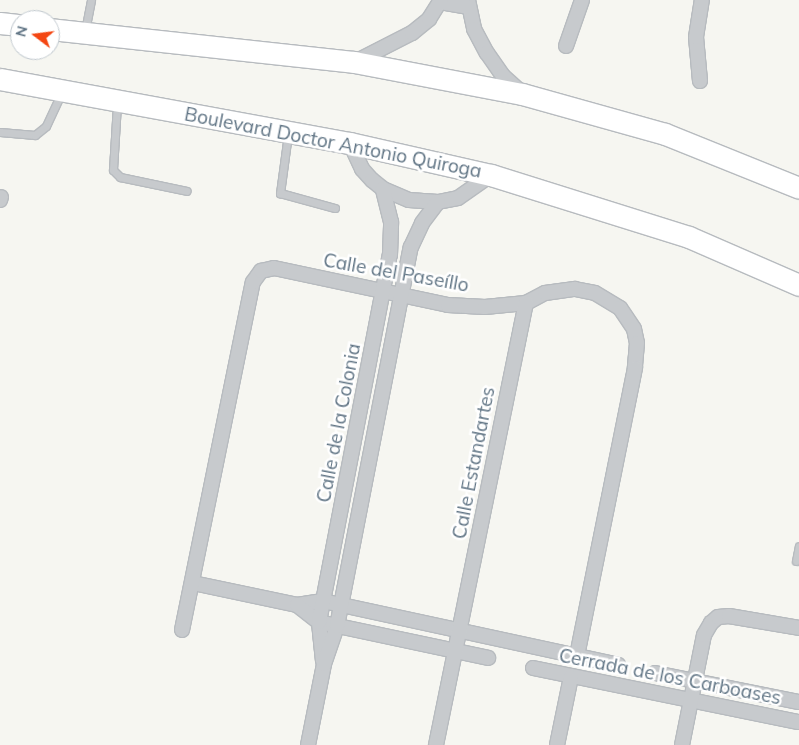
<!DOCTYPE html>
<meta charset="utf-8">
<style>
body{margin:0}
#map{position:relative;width:799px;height:745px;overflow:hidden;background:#f6f6f1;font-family:Mulish,sans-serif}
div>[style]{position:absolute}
.roads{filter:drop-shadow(1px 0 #b7bbbf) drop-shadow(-1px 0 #b7bbbf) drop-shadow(0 1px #b7bbbf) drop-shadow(0 -1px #b7bbbf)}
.service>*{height:7px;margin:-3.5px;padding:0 3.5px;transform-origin:3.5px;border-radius:3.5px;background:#c7cacd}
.minor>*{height:14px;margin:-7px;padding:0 7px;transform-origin:7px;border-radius:7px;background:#c7cacd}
.primary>*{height:21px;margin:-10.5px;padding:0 10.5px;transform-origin:10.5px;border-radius:10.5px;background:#fff}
span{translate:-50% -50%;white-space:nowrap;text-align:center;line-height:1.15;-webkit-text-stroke:5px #fff;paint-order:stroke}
.street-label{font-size:19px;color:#617585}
.north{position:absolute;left:10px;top:10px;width:50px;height:50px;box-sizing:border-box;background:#fff;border:1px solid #c0c8ce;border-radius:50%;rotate:285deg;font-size:14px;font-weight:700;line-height:20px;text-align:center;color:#617585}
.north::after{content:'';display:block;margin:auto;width:18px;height:22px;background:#f44713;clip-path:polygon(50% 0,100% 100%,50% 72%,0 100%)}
</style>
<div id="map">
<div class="roads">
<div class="service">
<i style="left:85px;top:31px;width:32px;rotate:-79deg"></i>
<i style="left:117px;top:104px;width:66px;rotate:93.5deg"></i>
<i style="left:113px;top:170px;width:10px;rotate:45deg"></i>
<i style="left:120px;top:177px;width:68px;rotate:11.8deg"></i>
<i style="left:0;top:132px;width:35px;rotate:5deg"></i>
<i style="left:35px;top:135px;width:14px;rotate:-39deg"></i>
<i style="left:46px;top:126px;width:38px;rotate:-65deg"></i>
<i style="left:288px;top:134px;width:60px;rotate:97.7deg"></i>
<i style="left:280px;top:193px;width:57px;rotate:15.3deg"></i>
<i style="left:796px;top:561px;width:15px;rotate:-79deg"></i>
</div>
<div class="minor">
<i style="left:468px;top:0;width:30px;rotate:78deg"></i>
<i style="left:474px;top:29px;width:27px;rotate:62deg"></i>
<i style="left:487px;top:53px;width:28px;rotate:55deg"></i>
<i style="left:503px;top:76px;width:24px;rotate:42deg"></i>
<i style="left:440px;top:2px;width:28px;rotate:10deg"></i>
<i style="left:566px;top:46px;width:49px;rotate:-70.8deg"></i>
<i style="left:357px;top:61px;width:62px;rotate:-27deg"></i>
<i style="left:412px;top:33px;width:22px;rotate:-39deg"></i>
<i style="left:429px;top:19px;width:22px;rotate:-58deg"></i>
<i style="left:700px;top:81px;width:44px;rotate:-95.2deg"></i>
<i style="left:696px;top:37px;width:37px;rotate:-81deg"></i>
<i style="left:350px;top:143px;width:29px;rotate:65deg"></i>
<i style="left:362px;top:169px;width:15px;rotate:48deg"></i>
<i style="left:372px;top:180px;width:14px;rotate:39deg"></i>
<i style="left:383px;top:189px;width:28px;rotate:23deg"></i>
<i style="left:409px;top:200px;width:29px;rotate:4deg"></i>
<i style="left:438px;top:202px;width:20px;rotate:-11deg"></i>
<i style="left:458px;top:198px;width:40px;rotate:-34.9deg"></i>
<i style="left:0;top:200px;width:3px;rotate:-72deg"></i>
<i style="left:193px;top:583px;width:106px;rotate:11.9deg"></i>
<i style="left:297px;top:605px;width:26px;rotate:-9deg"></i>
<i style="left:323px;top:601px;width:302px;rotate:12.2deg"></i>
<i style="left:297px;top:605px;width:28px;rotate:38deg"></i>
<i style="left:319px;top:622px;width:173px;rotate:12deg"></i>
<i style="left:182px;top:630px;width:355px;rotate:-78.5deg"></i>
<i style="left:253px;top:282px;width:14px;rotate:-54deg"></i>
<i style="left:261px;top:271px;width:13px;rotate:-13deg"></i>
<i style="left:274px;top:268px;width:178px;rotate:12deg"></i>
<i style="left:448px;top:305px;width:37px;rotate:3deg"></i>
<i style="left:485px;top:307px;width:41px;rotate:-5.6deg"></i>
<i style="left:526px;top:303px;width:21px;rotate:-28deg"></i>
<i style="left:545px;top:293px;width:30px;rotate:-8deg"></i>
<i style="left:575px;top:289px;width:20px;rotate:11deg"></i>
<i style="left:595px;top:293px;width:29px;rotate:31deg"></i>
<i style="left:620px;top:308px;width:25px;rotate:56deg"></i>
<i style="left:634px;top:329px;width:14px;rotate:78deg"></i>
<i style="left:637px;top:343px;width:25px;rotate:95deg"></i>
<i style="left:635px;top:368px;width:294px;rotate:101.4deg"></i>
<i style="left:323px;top:661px;width:39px;rotate:-96deg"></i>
<i style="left:319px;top:622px;width:374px;rotate:-79.1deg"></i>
<i style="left:390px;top:255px;width:33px;rotate:-88deg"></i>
<i style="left:391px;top:222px;width:34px;rotate:-104deg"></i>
<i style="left:533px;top:668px;width:271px;rotate:11.5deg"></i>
<i style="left:655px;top:673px;width:147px;rotate:11.4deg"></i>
<i style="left:308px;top:745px;width:83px;rotate:-78.8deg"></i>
<i style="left:324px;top:664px;width:40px;rotate:-71.1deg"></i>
<i style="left:337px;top:626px;width:386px;rotate:-79deg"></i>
<i style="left:411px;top:247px;width:26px;rotate:-65deg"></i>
<i style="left:422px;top:223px;width:26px;rotate:-53deg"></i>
<i style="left:436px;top:745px;width:451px;rotate:-78.5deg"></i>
<i style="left:557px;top:745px;width:69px;rotate:-78.4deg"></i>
<i style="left:682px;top:745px;width:112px;rotate:-78.7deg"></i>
<i style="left:704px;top:635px;width:14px;rotate:-60deg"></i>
<i style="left:711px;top:623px;width:9px;rotate:-41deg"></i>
<i style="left:718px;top:617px;width:11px;rotate:-5deg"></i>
<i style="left:729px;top:616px;width:71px;rotate:9.7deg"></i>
</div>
<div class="primary">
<i style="left:0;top:23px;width:20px;rotate:6deg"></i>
<i style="left:50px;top:29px;width:306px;rotate:6.2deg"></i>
<i style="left:354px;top:62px;width:171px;rotate:10.8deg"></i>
<i style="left:522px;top:94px;width:148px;rotate:15.6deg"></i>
<i style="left:665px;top:134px;width:144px;rotate:21.9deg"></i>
<i style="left:0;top:79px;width:356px;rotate:10.4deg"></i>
<i style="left:350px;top:143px;width:145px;rotate:12.8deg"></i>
<i style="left:491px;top:175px;width:207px;rotate:17.4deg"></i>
<i style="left:689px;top:237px;width:120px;rotate:23.6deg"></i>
</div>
</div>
<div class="street-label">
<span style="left:333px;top:143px;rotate:11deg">Boulevard Doctor Antonio Quiroga</span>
<span style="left:396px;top:273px;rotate:10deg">Calle del Paseíllo</span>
<span style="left:339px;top:423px;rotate:-79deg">Calle de la Colonia</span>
<span style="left:474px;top:463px;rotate:-79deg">Calle Estandartes</span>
<span style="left:670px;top:677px;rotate:11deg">Cerrada de los Carboases</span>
</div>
<div class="north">N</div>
</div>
